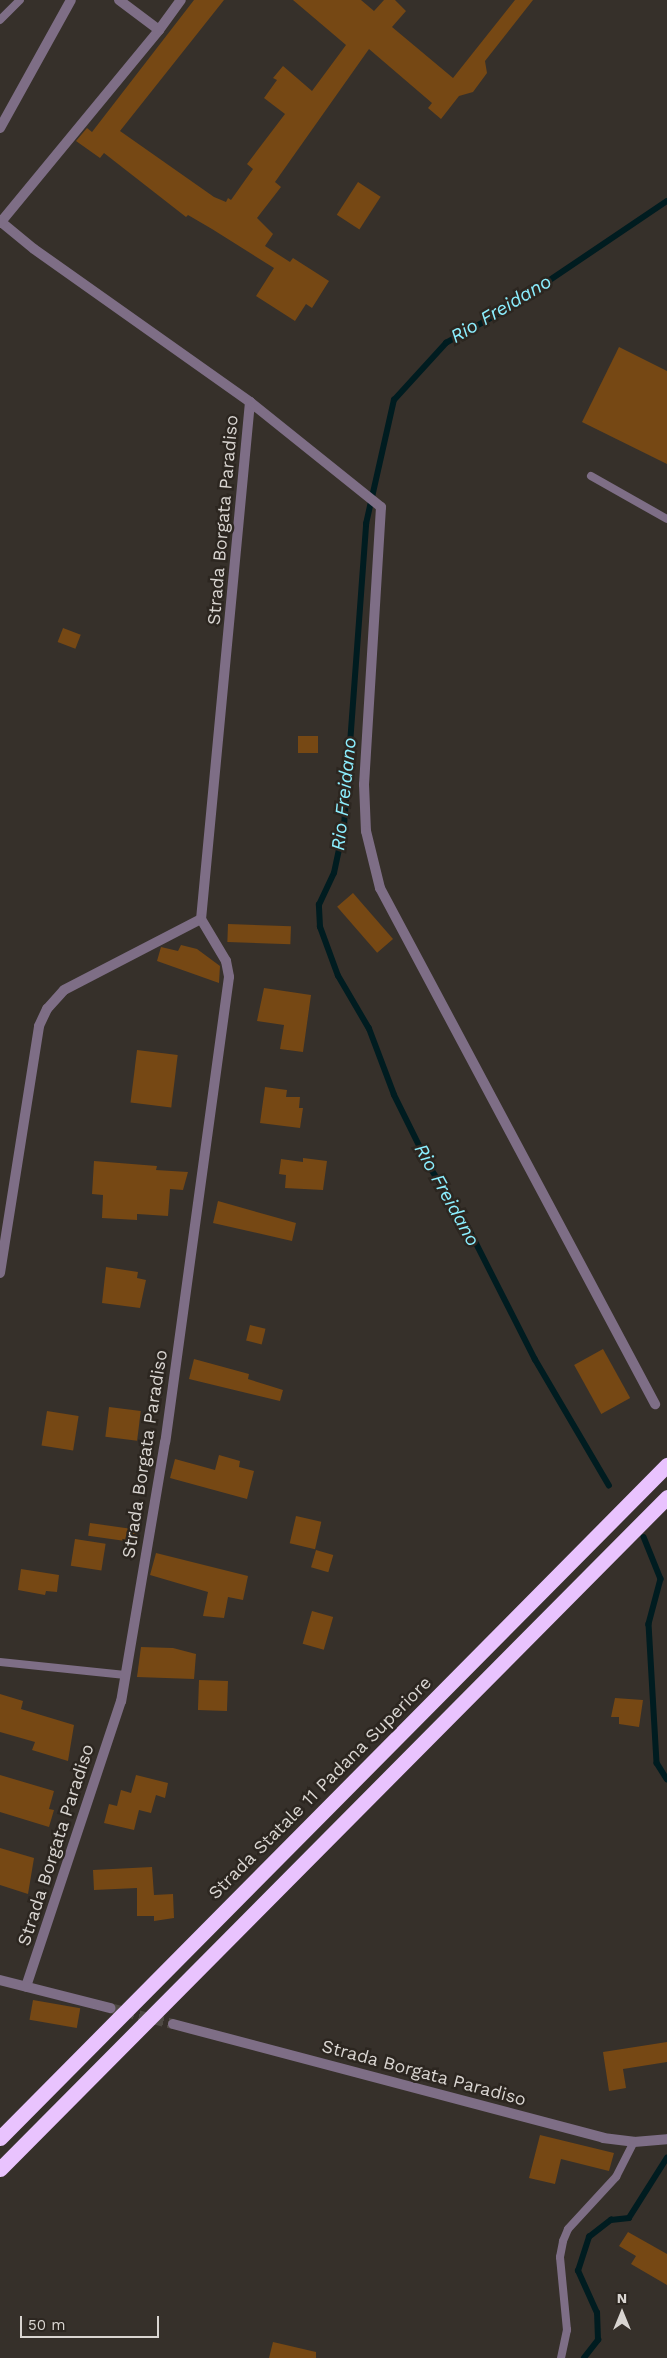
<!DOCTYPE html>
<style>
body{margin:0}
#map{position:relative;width:667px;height:2358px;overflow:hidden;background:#36302a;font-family:"Work Sans",sans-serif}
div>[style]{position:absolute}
.stream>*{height:5.5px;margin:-2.75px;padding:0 2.75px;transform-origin:2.75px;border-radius:2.75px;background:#001c20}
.building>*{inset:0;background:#764814;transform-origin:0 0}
.street-tunnel>*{height:10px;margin-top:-5px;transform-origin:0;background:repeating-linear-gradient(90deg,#4e4943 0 10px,transparent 0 15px)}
.lane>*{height:8px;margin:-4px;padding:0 4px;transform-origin:4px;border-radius:4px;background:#7e6e86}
.street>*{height:10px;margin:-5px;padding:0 5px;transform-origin:5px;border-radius:5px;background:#7e6e86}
.highway>*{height:15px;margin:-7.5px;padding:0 7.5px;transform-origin:7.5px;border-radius:7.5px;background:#e9c3fe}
span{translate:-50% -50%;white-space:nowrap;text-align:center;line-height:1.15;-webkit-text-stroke:5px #2c2620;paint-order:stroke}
.street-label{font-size:18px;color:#d9d5d1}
.water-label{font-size:19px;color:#8cefff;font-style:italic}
.north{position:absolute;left:597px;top:2288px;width:50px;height:50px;-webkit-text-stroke:4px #2c2620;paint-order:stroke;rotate:0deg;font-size:14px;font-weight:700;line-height:20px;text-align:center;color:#d9d5d1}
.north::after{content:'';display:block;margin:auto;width:18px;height:22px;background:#d9d5d1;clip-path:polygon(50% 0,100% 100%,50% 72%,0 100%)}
.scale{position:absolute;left:20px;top:2316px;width:139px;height:22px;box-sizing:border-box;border:2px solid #d9d5d1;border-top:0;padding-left:6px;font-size:15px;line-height:18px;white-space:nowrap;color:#d9d5d1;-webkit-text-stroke:4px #2c2620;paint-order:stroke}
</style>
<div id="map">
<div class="stream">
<i style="left:609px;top:1486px;width:146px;rotate:-120.4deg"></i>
<i style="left:535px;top:1360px;width:148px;rotate:-116.9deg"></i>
<i style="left:468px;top:1228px;width:71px;rotate:-122.3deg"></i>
<i style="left:430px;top:1168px;width:81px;rotate:-116.3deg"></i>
<i style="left:394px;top:1095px;width:71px;rotate:-110.7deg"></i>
<i style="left:369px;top:1029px;width:61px;rotate:-120.3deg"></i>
<i style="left:338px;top:976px;width:52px;rotate:-110.2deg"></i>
<i style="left:320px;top:927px;width:22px;rotate:-93deg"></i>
<i style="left:319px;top:905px;width:35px;rotate:-65deg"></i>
<i style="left:334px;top:873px;width:48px;rotate:-78deg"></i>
<i style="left:344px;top:826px;width:303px;rotate:-85.8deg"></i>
<i style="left:366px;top:524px;width:127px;rotate:-77.3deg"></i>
<i style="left:394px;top:400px;width:77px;rotate:-47.6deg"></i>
<i style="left:446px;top:343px;width:70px;rotate:-29.1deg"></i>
<i style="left:507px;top:309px;width:193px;rotate:-34deg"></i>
<i style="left:644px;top:1537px;width:45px;rotate:68deg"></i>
<i style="left:661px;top:1579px;width:47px;rotate:104.9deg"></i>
<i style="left:649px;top:1624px;width:139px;rotate:86.7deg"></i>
<i style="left:657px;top:1763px;width:19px;rotate:58deg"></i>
<i style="left:584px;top:2358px;width:23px;rotate:-52deg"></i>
<i style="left:598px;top:2340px;width:27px;rotate:-92deg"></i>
<i style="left:597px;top:2313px;width:46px;rotate:-114.3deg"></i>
<i style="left:578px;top:2271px;width:36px;rotate:-72deg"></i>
<i style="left:589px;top:2237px;width:28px;rotate:-38deg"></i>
<i style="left:611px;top:2220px;width:18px;rotate:-6deg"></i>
<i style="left:629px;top:2218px;width:71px;rotate:-57.7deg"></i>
</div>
<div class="building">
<i style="clip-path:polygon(194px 0,224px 0,120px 131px,214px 197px,226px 202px,228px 198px,231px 200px,253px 169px,247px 164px,285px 114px,264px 98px,277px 80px,273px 78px,283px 66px,312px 91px,346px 45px,293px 0,361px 0,374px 11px,384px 0,395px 0,406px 11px,392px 27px,453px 78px,515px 0,533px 0,485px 61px,487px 73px,473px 92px,459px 96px,441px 119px,428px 108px,432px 103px,369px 49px,275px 182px,281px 187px,257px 218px,273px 234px,265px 246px,290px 262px,293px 258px,329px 281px,312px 308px,306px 304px,295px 321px,256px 296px,274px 268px,212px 229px,188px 215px,186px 217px,104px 153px,100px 158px,76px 141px,87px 128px,92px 132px)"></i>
<i style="left:358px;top:182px;width:27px;height:39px;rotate:33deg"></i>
<i style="clip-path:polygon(619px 347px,667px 371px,667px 464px,582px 422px)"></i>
<i style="left:63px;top:628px;width:19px;height:15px;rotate:21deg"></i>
<i style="left:298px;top:736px;width:20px;height:17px"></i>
<i style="left:353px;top:893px;width:61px;height:21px;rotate:49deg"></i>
<i style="left:228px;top:924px;width:63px;height:18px;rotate:2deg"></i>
<i style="clip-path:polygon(181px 945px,197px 949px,220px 966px,219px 983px,157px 961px,161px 947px,178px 951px)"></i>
<i style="clip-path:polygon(264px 988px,311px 995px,303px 1052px,280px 1049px,284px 1025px,257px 1021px)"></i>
<i style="left:137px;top:1050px;width:41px;height:53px;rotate:7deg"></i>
<i style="clip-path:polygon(265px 1087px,287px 1090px,286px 1097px,300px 1097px,299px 1108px,303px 1108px,300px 1128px,260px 1123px)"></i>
<i style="clip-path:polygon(303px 1158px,327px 1161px,323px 1190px,285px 1188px,286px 1175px,279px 1174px,281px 1159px,303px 1162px)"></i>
<i style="clip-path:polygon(94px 1161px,157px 1166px,156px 1170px,188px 1172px,183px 1190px,170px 1189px,168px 1216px,137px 1214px,137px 1220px,102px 1218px,103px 1195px,92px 1194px)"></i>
<i style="clip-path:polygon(218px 1201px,296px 1223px,292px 1241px,213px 1223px)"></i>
<i style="clip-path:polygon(106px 1267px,138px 1272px,137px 1278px,146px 1280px,140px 1308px,102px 1303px)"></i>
<i style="left:250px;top:1325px;width:16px;height:16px;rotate:14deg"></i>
<i style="left:603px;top:1349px;width:56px;height:33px;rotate:61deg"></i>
<i style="clip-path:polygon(194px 1359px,249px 1374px,248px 1379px,283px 1390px,280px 1401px,189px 1379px)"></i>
<i style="left:109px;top:1407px;width:32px;height:30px;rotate:7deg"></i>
<i style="left:47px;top:1411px;width:32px;height:35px;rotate:9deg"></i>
<i style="clip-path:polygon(219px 1455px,240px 1461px,239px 1467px,254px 1471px,247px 1499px,170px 1478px,175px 1459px,215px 1470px)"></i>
<i style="left:296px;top:1516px;width:26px;height:28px;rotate:13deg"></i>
<i style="left:90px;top:1523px;width:48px;height:13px;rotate:8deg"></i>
<i style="left:75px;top:1539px;width:31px;height:27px;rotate:9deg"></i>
<i style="left:316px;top:1550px;width:18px;height:18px;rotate:16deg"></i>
<i style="clip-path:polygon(156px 1553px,248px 1576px,243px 1600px,228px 1597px,224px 1618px,203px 1616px,208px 1592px,150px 1575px)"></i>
<i style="clip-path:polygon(21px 1569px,59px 1575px,57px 1592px,46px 1591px,45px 1595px,18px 1590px)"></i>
<i style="left:312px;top:1611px;width:22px;height:34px;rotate:16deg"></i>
<i style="clip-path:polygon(141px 1647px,173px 1648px,196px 1654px,194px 1679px,137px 1677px)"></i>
<i style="left:199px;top:1680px;width:29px;height:30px;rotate:2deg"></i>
<i style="clip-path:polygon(0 1694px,23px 1701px,21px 1709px,74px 1725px,68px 1761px,32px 1750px,35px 1742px,0 1732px)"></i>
<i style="clip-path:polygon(615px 1698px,643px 1700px,639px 1727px,619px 1724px,619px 1717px,611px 1717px)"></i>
<i style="clip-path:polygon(0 1775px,54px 1791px,49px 1809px,54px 1810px,49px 1827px,0 1812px)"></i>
<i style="clip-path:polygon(136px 1775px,168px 1783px,165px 1798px,156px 1795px,151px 1813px,139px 1810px,134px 1830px,104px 1823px,109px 1804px,117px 1806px,121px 1790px,131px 1793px)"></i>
<i style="clip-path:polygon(0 1848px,34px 1858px,28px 1894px,0 1885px)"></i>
<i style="clip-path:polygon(152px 1867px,154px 1895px,173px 1894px,174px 1918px,154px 1921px,154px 1916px,137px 1916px,137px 1888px,94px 1890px,93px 1870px)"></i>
<i style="left:33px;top:2000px;width:48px;height:20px;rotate:10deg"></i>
<i style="clip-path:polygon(667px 2042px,667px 2062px,623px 2069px,626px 2088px,609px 2091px,603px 2052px)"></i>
<i style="clip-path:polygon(540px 2135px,614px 2153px,609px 2171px,561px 2159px,555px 2184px,529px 2178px)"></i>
<i style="clip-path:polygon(628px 2232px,667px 2254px,667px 2285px,631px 2264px,636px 2256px,619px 2246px)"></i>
<i style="clip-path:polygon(273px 2342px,316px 2352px,316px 2358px,269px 2358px)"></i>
</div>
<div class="street-tunnel">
<i style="left:110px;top:2008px;width:65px;rotate:14.3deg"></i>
</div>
<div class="lane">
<i style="left:0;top:20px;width:28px;rotate:-45deg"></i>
<i style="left:591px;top:476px;width:87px;rotate:29.5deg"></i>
<i style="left:0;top:1662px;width:126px;rotate:5.9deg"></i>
<i style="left:561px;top:2358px;width:29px;rotate:-78deg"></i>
<i style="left:567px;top:2330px;width:73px;rotate:-95.5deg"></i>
<i style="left:560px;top:2257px;width:16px;rotate:-79deg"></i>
<i style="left:563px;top:2241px;width:13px;rotate:-67deg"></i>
<i style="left:568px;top:2229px;width:71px;rotate:-47.3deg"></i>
<i style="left:616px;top:2177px;width:39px;rotate:-63deg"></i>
</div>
<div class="street">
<i style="left:159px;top:30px;width:37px;rotate:-54deg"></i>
<i style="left:0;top:128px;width:146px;rotate:-61deg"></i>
<i style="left:0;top:221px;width:44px;rotate:39.5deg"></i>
<i style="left:34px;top:249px;width:265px;rotate:35.3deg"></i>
<i style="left:250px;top:402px;width:519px;rotate:95.41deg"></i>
<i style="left:201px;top:919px;width:49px;rotate:59.2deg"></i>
<i style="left:226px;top:961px;width:16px;rotate:79deg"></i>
<i style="left:229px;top:977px;width:469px;rotate:97.8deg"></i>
<i style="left:165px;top:1442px;width:263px;rotate:99.6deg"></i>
<i style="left:121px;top:1701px;width:301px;rotate:108.4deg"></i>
<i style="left:0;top:223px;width:250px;rotate:-50.5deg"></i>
<i style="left:159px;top:30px;width:50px;rotate:-143.1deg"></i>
<i style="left:250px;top:402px;width:168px;rotate:38.7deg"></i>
<i style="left:381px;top:507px;width:278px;rotate:93.5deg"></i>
<i style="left:364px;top:784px;width:47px;rotate:87.6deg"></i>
<i style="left:366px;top:831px;width:59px;rotate:76.2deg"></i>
<i style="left:380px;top:888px;width:585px;rotate:61.94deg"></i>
<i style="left:0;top:1273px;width:250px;rotate:-81deg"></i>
<i style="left:39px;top:1026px;width:19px;rotate:-65deg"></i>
<i style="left:47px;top:1009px;width:25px;rotate:-48deg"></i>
<i style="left:64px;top:990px;width:154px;rotate:-27.4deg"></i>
<i style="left:0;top:1980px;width:114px;rotate:14.3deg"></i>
<i style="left:173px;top:2024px;width:445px;rotate:14.8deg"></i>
<i style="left:603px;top:2138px;width:31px;rotate:7deg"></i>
<i style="left:634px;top:2142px;width:33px;rotate:-5deg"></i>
</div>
<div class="highway">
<i style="left:0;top:2138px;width:948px;rotate:-45.26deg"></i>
<i style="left:0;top:2169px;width:947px;rotate:-45.21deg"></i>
</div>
<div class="street-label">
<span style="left:223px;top:520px;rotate:-85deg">Strada Borgata Paradiso</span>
<span style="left:145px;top:1454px;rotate:-81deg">Strada Borgata Paradiso</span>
<span style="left:320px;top:1788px;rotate:-45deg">Strada Statale 11 Padana Superiore</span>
<span style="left:56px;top:1845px;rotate:-72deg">Strada Borgata Paradiso</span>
<span style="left:424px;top:2073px;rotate:15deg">Strada Borgata Paradiso</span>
</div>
<div class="water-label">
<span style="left:501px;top:309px;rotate:-31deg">Rio Freidano</span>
<span style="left:344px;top:794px;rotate:-84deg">Rio Freidano</span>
<span style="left:447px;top:1195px;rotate:61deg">Rio Freidano</span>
</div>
<div class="north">N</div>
<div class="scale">50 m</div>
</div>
